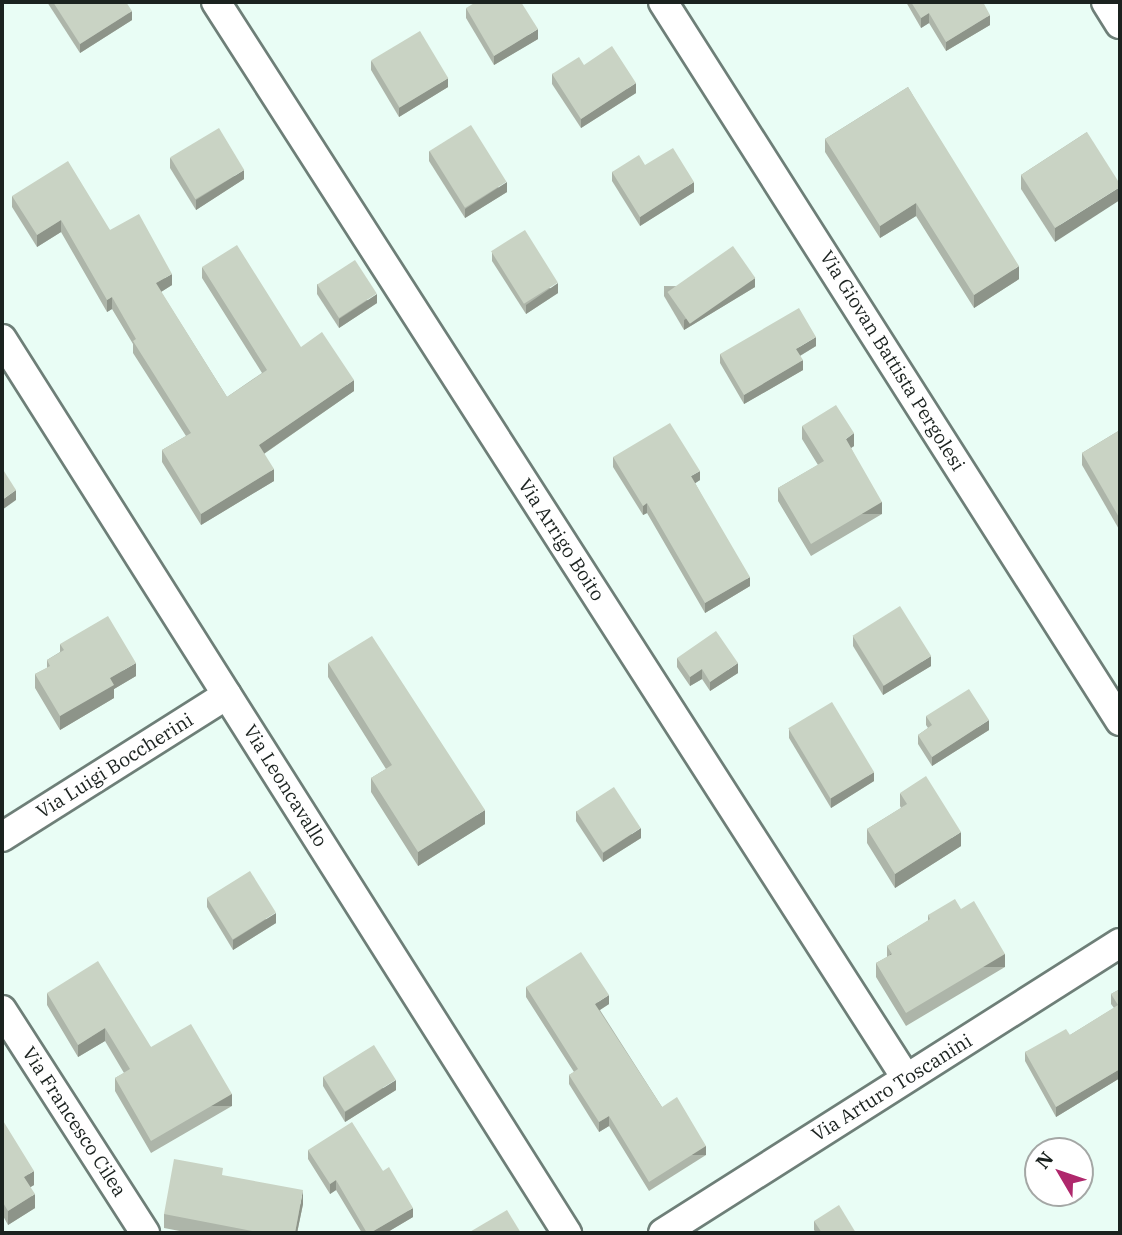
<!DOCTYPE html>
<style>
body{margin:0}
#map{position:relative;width:1122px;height:1235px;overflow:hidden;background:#e9fdf5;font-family:"IBM Plex Serif",serif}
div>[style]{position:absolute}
.roads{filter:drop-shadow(2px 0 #6e7f78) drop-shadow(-2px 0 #6e7f78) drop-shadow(0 2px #6e7f78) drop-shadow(0 -2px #6e7f78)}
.minor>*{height:28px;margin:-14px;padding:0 14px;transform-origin:14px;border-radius:14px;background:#fff}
.wall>*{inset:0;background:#adb5a9}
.shaded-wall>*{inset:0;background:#8d9489;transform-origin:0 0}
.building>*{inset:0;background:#c9d3c4;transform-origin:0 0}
span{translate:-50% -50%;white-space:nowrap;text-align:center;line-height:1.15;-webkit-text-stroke:7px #fff;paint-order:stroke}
.street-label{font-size:19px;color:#1b221f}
.frame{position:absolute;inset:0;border:4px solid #1b221f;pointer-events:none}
.north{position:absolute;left:1024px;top:1137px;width:70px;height:70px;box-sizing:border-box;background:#fff;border:2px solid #a4a7a5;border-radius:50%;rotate:309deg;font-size:19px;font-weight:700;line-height:28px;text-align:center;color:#1b221f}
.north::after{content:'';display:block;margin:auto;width:24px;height:32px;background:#af286c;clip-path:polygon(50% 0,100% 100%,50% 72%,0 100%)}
</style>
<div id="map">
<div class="roads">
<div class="minor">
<i style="left:216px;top:2px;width:1278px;rotate:57.33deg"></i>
<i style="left:663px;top:2px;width:852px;rotate:57.56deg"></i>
<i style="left:1106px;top:2px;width:26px;rotate:58deg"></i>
<i style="left:2px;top:339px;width:1058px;rotate:57.71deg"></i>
<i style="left:2px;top:837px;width:266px;rotate:-32.3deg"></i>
<i style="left:2px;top:1010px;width:265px;rotate:57.3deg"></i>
<i style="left:663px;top:1233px;width:541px;rotate:-32.4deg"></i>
</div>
</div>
<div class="wall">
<i style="clip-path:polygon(47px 2px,126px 2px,132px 20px,80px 53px)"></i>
<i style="clip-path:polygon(906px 2px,983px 2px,990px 25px,946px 51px,929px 23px,921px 28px)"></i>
<i style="clip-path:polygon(466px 8px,538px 39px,494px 65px,466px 18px)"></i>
<i style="clip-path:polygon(371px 61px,448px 87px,399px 117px,371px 70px)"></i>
<i style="clip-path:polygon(584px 65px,636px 93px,581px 128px,552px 84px,552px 74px)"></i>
<i style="clip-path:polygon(908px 87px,1019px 279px,974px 308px,916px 216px,880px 238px,825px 152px,825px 139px)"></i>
<i style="clip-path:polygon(1087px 132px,1055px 242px,1021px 189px,1021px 175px)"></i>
<i style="clip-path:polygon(429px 151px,507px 192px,465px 218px,429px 161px)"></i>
<i style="clip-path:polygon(170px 158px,244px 179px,196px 210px,170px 168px)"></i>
<i style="clip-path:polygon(645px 165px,694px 192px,640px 226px,612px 181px,612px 172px)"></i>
<i style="clip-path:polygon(12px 196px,110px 230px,172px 285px,161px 292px,227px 397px,262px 373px,202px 278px,202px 267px,354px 391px,264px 454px,274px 481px,201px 525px,162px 462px,162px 450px,186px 436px,133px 353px,133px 344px,112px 309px,107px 312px,61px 232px,37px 247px,12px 207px)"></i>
<i style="clip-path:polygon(492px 252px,558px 293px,526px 314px,492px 261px)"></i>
<i style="clip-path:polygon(317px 284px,377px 303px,339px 328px,317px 294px)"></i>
<i style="clip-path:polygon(664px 286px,755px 287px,684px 330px,664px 296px)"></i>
<i style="clip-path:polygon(816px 346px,800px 356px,803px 370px,744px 404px,720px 363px,720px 354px)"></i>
<i style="clip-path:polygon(802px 426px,854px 446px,851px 448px,882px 514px,811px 556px,778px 501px,778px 488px,818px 465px,802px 439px)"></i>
<i style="clip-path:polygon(1120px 430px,1120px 531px,1082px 465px,1082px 453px)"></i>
<i style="clip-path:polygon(613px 457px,700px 480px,695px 483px,750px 586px,705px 613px,647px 513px,643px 515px,613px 467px)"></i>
<i style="clip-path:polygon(853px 636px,931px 666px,883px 695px,853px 646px)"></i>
<i style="clip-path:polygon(60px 644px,136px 676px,114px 689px,114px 698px,60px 730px,35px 688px,35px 674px,47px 668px,47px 660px,60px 652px)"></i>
<i style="clip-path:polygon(677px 658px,738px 673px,710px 691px,702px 679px,690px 686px,677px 667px)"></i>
<i style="clip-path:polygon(328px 663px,485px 824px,418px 866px,371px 792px,371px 778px,386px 769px,328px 677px)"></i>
<i style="clip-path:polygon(926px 716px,989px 730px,932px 766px,918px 744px,918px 735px,928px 728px,926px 725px)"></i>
<i style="clip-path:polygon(789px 729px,874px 781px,831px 808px,789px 738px)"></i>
<i style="clip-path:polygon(900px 793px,961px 846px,895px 888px,867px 843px,867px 829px,901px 808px,900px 806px)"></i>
<i style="clip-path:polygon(576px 811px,641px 838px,603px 862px,576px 821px)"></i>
<i style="clip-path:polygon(207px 898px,276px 923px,233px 950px,207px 907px)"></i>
<i style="clip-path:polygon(961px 909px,1005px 967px,906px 1026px,876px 977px,876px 963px,887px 957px,887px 946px,928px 921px,928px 915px)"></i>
<i style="clip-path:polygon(526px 987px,609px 1004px,600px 1010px,662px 1107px,706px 1155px,649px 1191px,609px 1126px,599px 1132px,569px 1084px,569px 1075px,574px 1072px,526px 997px)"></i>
<i style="clip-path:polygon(1120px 989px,1120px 1078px,1056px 1117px,1025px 1061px,1025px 1052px,1070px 1035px,1114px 1008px,1111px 1004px,1111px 994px)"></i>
<i style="clip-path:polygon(47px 993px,151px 1047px,232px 1106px,151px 1153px,115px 1091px,115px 1078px,124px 1073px,105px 1041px,78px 1057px,47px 1005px)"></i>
<i style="clip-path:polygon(323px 1077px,396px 1090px,345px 1122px,323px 1086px)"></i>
<i style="clip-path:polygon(2px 1120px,34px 1185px,30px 1187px,35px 1208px,8px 1225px,2px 1214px)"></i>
<i style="clip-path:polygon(308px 1150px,383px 1171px,413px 1217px,386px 1233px,362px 1233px,336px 1190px,330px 1194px,308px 1159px)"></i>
<i style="clip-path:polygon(303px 1204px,297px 1233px,190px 1233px,164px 1228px,164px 1214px)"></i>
<i style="clip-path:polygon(814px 1221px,856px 1233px,816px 1233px,814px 1230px)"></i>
</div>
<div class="shaded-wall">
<i style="clip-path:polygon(132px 11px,132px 20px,80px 53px,80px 44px)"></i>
<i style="clip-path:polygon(929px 13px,929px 23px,921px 28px,921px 18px)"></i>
<i style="clip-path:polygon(990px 15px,990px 25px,946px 51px,946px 42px)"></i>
<i style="clip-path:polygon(538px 29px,538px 39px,494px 65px,494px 56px)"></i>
<i style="clip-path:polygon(448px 78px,448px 87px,399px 117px,399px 108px)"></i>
<i style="clip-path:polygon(636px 83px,636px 93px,581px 128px,581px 119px)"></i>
<i style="clip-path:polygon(244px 170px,244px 179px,196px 210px,196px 200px)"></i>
<i style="clip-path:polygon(507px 182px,507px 192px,465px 218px,465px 209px)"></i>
<i style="clip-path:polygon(694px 182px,694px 192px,640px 226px,640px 217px)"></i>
<i style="clip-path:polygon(1120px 187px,1120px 200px,1055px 242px,1055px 228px)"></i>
<i style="clip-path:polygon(916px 203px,916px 216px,880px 238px,880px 226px)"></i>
<i style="clip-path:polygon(61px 220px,61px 232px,37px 247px,37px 235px)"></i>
<i style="clip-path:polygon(1019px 266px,1019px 279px,974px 308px,974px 295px)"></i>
<i style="clip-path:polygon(172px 274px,172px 285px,156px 295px,156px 283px)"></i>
<i style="clip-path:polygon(755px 278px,755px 287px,684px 330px,684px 320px)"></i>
<i style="clip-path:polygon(558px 283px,558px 293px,526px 314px,526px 305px)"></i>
<i style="clip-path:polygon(377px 294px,377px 303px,339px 328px,339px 319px)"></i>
<i style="clip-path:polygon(112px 297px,112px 309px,107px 312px,107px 300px)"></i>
<i style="clip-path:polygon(816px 337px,816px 346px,796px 358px,796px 349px)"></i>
<i style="clip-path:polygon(803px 360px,803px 370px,744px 404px,744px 395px)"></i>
<i style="clip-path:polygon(354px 380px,354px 391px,259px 457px,259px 445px)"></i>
<i style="clip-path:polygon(854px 433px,854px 446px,846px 451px,846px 439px)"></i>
<i style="clip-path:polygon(274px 469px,274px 481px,201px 525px,201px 514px)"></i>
<i style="clip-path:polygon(700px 471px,700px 480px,691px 486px,691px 476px)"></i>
<i style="clip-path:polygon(16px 490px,16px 500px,2px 510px,2px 500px)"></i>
<i style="left:882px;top:502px;width:12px;height:82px;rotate:90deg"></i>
<i style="clip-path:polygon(647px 503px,647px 513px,643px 515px,643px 506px)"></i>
<i style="clip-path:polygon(750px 577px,750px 586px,705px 613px,705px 603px)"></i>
<i style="clip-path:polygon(931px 656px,931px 666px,883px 695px,883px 686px)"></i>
<i style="clip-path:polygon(136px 663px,136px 676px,114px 689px,114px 698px,60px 730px,60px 716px,110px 678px)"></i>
<i style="clip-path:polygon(738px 663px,738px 673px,710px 691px,710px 682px)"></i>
<i style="clip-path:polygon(702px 669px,702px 679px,690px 686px,690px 677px)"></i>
<i style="clip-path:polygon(989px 720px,989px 730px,932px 766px,932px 757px)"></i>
<i style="clip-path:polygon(874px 772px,874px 781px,831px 808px,831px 798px)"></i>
<i style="clip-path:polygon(485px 810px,485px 824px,418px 866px,418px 852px)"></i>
<i style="clip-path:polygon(641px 828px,641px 838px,603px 862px,603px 853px)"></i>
<i style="clip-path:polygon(961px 832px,961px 846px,895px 888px,895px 874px)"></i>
<i style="clip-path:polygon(276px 913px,276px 923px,233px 950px,233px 940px)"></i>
<i style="left:1005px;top:954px;width:13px;height:115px;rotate:90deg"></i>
<i style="clip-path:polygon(609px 995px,609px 1004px,595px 1013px,595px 1004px)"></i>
<i style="clip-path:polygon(105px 1028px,105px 1041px,78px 1057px,78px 1045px)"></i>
<i style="clip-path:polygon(1120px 1069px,1120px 1078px,1056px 1117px,1056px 1107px)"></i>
<i style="clip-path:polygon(396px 1080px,396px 1090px,345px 1122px,345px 1112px)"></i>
<i style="left:232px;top:1094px;width:12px;height:94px;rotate:90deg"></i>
<i style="clip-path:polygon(609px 1116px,609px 1126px,599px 1132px,599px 1122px)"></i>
<i style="left:706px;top:1146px;width:9px;height:67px;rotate:90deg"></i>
<i style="clip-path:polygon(34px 1171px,34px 1185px,24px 1191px,24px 1177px)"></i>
<i style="clip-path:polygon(336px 1180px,336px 1190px,330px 1194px,330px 1184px)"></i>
<i style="clip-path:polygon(303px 1190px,303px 1204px,297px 1233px,295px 1233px)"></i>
<i style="clip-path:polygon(35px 1194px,35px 1208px,8px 1225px,8px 1211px)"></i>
<i style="clip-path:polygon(413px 1208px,413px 1217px,386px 1233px,370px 1233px)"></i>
</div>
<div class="building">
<i style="clip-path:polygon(53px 2px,126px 2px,132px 11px,80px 44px)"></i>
<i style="clip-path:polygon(476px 2px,521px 2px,538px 29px,494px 56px,466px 8px)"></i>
<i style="clip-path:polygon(911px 2px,983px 2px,990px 15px,946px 42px,929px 13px,921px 18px)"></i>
<i style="left:420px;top:31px;width:55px;height:57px;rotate:59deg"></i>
<i style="clip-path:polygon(612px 46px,636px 83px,581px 119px,552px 74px,579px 57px,584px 65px)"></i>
<i style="clip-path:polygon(908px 87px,1019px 266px,974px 295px,916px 203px,880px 226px,825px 139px)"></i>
<i style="left:471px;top:125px;width:67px;height:49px;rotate:58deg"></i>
<i style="left:219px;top:128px;width:49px;height:57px;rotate:59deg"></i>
<i style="clip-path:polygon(1087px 132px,1120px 184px,1120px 187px,1055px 228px,1021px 175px)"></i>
<i style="clip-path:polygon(673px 148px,694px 182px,640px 217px,612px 172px,639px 155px,645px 165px)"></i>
<i style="clip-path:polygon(68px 161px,110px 230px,139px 214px,172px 274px,156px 283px,227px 397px,267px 370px,202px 267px,237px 245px,301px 347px,322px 332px,354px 380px,259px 445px,274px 469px,201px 514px,162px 450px,191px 433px,133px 341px,136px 339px,112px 297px,107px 300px,61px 220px,37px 235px,12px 196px)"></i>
<i style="left:525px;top:230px;width:62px;height:40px;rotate:58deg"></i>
<i style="left:733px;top:246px;width:39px;height:80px;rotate:55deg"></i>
<i style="left:355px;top:260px;width:40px;height:45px;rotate:57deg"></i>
<i style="clip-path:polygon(799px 308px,816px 337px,796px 349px,803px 360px,744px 395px,720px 354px)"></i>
<i style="clip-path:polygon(836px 405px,854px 433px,846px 439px,882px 502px,811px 544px,778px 488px,824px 461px,802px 426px)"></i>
<i style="clip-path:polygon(670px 423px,700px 471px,691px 476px,750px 577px,705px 603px,647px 503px,643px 506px,613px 457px)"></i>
<i style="clip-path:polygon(1120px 430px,1120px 519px,1082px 453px)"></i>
<i style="clip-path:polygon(2px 468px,16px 490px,2px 500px)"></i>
<i style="left:900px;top:606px;width:59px;height:56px;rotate:58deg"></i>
<i style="clip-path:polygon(108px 616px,136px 663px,110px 678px,114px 685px,60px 716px,35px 674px,50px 666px,47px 660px,64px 650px,60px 644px)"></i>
<i style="clip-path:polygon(716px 631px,738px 663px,710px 682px,702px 669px,690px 677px,677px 658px)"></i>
<i style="clip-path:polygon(372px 636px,485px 810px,418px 852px,371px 778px,392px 765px,328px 663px)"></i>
<i style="clip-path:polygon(969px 689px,989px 720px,932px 757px,918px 735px,932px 725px,926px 716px)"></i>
<i style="left:832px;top:702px;width:82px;height:51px;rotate:59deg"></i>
<i style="clip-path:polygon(926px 776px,961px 832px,895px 874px,867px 829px,907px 804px,900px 793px)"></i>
<i style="left:614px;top:787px;width:49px;height:45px;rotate:57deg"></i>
<i style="left:250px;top:871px;width:49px;height:51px;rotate:58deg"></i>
<i style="clip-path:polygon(955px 899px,961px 909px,974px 901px,1005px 954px,906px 1013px,876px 963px,892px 954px,887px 946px,930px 919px,928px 915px)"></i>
<i style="clip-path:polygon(581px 952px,609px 995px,595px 1004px,662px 1107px,677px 1097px,706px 1146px,649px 1182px,609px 1116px,599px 1122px,569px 1075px,578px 1069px,526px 987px)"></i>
<i style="clip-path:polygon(98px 961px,151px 1047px,191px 1024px,232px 1094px,151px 1141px,115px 1078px,130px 1069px,105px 1028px,78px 1045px,47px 993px)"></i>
<i style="clip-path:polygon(1120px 989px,1120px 1069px,1056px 1107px,1025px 1052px,1066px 1029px,1070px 1035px,1118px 1005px,1111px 994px)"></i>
<i style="left:374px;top:1045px;width:41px;height:60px;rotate:58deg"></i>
<i style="clip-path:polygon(2px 1119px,34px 1171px,24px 1177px,35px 1194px,8px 1211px,2px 1201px)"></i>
<i style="clip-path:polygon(352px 1122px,383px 1171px,389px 1167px,413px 1208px,370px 1233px,367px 1233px,336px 1180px,330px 1184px,308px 1150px)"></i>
<i style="clip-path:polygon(174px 1159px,223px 1168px,222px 1175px,303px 1190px,295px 1233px,262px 1233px,164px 1214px)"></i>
<i style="clip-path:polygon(839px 1205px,856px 1233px,822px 1233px,814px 1221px)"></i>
<i style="clip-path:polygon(507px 1210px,521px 1233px,468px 1233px)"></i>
</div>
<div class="street-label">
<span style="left:892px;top:361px;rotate:58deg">Via Giovan Battista Pergolesi</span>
<span style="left:561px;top:540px;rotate:57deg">Via Arrigo Boito</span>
<span style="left:115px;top:766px;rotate:-32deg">Via Luigi Boccherini</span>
<span style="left:285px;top:786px;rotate:58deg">Via Leoncavallo</span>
<span style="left:892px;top:1088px;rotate:-32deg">Via Arturo Toscanini</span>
<span style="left:74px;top:1122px;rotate:57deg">Via Francesco Cilea</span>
</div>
<div class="frame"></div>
<div class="north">N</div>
</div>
